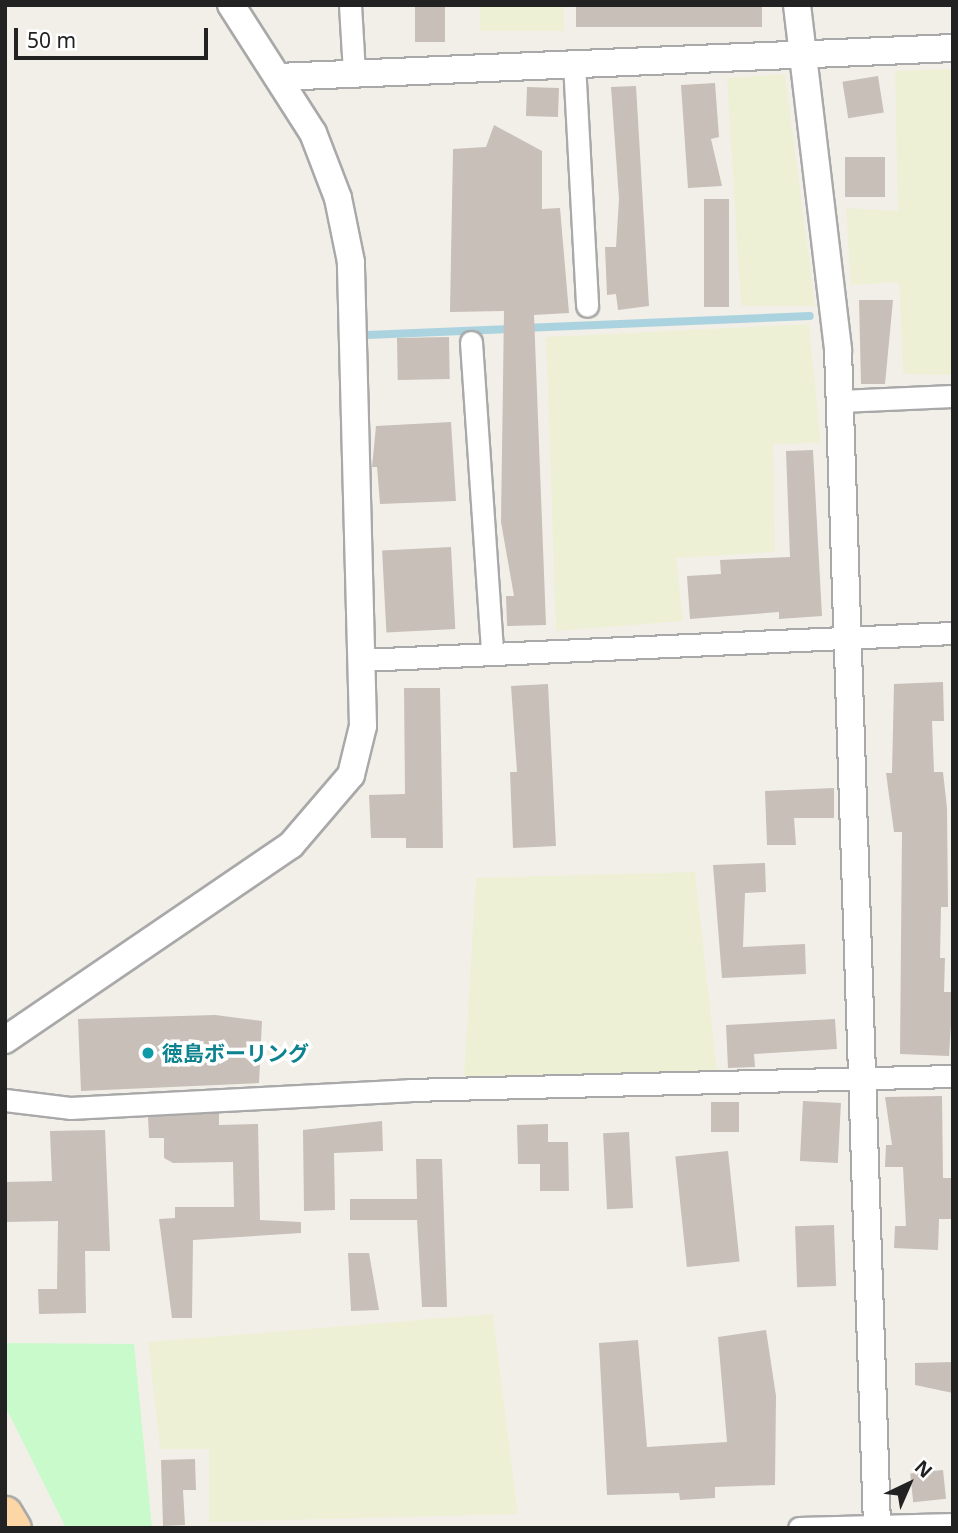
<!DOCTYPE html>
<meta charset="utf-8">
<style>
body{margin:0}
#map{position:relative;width:958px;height:1533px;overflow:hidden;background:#f2efe9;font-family:"Noto Sans","Noto Sans JP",sans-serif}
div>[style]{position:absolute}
.farmland>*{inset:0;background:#eef0d5;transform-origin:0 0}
.park>*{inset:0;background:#c8facc}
.stream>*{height:8px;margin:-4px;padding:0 4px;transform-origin:4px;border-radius:4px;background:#aad3df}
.building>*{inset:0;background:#c7bfb8;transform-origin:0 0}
.roads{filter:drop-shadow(2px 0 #a9a9a9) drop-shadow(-2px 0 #a9a9a9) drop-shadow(0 2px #a9a9a9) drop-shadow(0 -2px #a9a9a9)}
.minor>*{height:21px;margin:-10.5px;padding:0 10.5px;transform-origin:10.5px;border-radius:10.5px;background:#fff}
.tertiary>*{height:26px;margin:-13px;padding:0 13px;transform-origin:13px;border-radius:13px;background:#fff}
.primary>*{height:33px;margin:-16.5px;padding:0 16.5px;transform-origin:16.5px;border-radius:16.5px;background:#fcd6a4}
.dots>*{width:19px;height:19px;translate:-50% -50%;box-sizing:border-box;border:4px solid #fff;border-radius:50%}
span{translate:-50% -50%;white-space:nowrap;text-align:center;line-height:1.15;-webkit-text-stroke:7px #fff;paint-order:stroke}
.culture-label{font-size:21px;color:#0d838f;font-weight:700}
.left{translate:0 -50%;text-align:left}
.frame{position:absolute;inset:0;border:7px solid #222;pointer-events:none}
.north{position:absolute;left:874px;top:1449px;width:70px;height:70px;-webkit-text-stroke:5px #fff;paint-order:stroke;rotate:44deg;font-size:19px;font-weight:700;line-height:28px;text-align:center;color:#222}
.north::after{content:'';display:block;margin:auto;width:24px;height:32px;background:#222;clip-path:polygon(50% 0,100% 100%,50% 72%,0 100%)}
.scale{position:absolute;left:14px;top:28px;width:194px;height:32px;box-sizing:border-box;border:4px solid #222;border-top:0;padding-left:9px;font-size:21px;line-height:24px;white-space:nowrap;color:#222;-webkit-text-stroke:5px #fff;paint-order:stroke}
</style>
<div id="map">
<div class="farmland">
<i style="left:480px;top:5px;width:84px;height:26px"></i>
<i style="clip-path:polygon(953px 69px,953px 375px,903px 374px,899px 282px,851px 285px,846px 208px,898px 211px,895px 71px)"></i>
<i style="clip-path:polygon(785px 74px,815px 306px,741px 306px,727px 78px)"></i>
<i style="clip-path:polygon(809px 324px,821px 443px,773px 444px,775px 552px,676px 558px,683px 621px,556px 631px,546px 337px)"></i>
<i style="clip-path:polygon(695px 872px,717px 1071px,464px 1076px,476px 878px)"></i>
<i style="clip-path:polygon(493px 1314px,518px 1514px,209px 1522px,209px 1449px,160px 1449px,148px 1342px)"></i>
</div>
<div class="park">
<i style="clip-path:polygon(5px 1343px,134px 1344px,152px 1528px,66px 1528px,5px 1406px)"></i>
</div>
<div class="stream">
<i style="left:524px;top:328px;width:286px;rotate:-2.4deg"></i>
<i style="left:367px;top:335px;width:144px;rotate:-2.4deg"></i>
</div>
<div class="building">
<i style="left:415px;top:5px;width:30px;height:37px"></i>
<i style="left:576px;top:5px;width:186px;height:22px"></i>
<i style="left:878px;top:76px;width:37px;height:36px;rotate:81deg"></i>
<i style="clip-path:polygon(715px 83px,719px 137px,711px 139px,722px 186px,688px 188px,681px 85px)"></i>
<i style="clip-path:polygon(636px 86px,649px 306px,618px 310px,616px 294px,607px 295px,605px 247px,616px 247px,619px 199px,611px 87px)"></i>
<i style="left:527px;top:87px;width:32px;height:29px;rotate:2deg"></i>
<i style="clip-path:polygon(494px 125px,542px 151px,542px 209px,560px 208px,569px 313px,534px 315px,546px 625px,507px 626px,506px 596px,514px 596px,501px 522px,504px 311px,450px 312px,453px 149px,486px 147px)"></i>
<i style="left:845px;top:157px;width:40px;height:40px"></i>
<i style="left:704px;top:199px;width:25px;height:108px"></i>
<i style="clip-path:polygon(859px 300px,893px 300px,885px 384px,861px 384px)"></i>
<i style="left:449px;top:337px;width:42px;height:52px;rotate:89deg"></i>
<i style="clip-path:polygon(451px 422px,456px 501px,380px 504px,377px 467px,372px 467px,376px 426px)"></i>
<i style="clip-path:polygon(813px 450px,822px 616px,779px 619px,779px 612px,690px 619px,687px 576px,721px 574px,720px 560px,790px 557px,786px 451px)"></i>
<i style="left:451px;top:547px;width:82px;height:69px;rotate:87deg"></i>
<i style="clip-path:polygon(943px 682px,944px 721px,932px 721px,934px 772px,943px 772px,947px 808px,948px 907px,941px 907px,940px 958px,945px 958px,944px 992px,953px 992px,949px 1056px,900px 1054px,902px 832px,894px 832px,886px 773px,892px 773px,894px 684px)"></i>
<i style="clip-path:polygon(548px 684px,556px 846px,513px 848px,510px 772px,517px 772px,511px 686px)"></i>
<i style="clip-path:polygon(404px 688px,440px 688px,443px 848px,406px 848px,406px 838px,371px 838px,369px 795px,405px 794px)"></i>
<i style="clip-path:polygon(834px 788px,834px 818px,794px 818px,796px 845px,767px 845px,765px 791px)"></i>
<i style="clip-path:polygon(765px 863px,766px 892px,745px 893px,743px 947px,805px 944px,806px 974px,722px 978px,713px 865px)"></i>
<i style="clip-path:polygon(215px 1015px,262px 1021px,259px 1083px,81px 1091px,78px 1019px)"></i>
<i style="clip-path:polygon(835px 1019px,837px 1049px,754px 1054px,755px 1067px,728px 1068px,726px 1025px)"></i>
<i style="clip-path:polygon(942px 1096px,943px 1178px,953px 1178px,953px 1219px,939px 1219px,938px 1250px,894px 1248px,895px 1226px,906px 1226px,903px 1167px,885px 1167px,886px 1145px,892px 1145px,885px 1097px)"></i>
<i style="left:803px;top:1101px;width:38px;height:60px;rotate:3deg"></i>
<i style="left:711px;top:1102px;width:28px;height:30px"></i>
<i style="clip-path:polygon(219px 1113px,219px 1125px,258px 1124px,260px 1220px,301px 1222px,301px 1233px,193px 1240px,192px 1318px,172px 1318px,159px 1219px,175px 1218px,175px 1207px,234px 1207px,233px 1162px,173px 1163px,164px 1158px,164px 1138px,149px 1138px,148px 1117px)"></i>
<i style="clip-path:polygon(382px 1121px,383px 1151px,334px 1153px,335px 1210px,304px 1211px,303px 1130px)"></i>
<i style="clip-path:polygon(548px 1124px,548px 1142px,568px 1142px,569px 1191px,540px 1191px,540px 1164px,518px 1164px,517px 1125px)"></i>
<i style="clip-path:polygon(105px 1130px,110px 1251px,85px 1251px,86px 1313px,39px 1314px,38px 1289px,57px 1289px,58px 1221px,5px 1222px,5px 1182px,52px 1181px,50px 1131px)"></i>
<i style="left:629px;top:1132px;width:76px;height:26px;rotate:87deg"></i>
<i style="left:728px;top:1151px;width:111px;height:53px;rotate:84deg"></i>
<i style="clip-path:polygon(416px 1159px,442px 1159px,447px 1307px,422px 1307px,417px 1220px,350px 1220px,350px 1199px,417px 1199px)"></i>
<i style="left:834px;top:1225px;width:61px;height:39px;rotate:88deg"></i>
<i style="clip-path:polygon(348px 1253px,369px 1253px,379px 1310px,351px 1311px)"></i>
<i style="clip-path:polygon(766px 1330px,776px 1396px,775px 1485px,715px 1487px,715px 1498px,680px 1500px,679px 1493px,607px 1495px,599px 1343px,638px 1340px,647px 1447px,727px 1442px,718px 1337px)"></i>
<i style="clip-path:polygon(953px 1362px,953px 1393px,915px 1385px,915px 1363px)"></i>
<i style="clip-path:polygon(195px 1459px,196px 1490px,183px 1490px,185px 1525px,163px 1526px,161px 1460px)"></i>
<i style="left:943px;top:1470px;width:29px;height:33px;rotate:84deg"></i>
</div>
<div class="roads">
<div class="minor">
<i style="left:350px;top:5px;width:67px;rotate:86.6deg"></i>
<i style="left:574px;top:63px;width:243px;rotate:86.9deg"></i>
<i style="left:471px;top:342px;width:309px;rotate:86.1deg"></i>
<i style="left:840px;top:401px;width:113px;rotate:-2.5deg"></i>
<i style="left:362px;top:660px;width:592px;rotate:-2.62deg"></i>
<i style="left:5px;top:1100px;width:65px;rotate:7deg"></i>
<i style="left:70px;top:1108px;width:340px;rotate:-3deg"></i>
<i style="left:410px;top:1090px;width:543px;rotate:-1.48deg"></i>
<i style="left:799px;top:1528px;width:154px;rotate:-1.5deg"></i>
</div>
<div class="tertiary">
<i style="left:797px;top:5px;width:347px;rotate:83.2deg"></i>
<i style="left:838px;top:350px;width:1179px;rotate:88.1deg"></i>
<i style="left:278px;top:77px;width:676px;rotate:-2.46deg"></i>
<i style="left:5px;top:1040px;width:346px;rotate:-34.3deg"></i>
<i style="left:291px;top:845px;width:92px;rotate:-49.4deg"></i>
<i style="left:351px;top:775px;width:50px;rotate:-76.2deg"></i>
<i style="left:363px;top:726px;width:464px;rotate:-91.5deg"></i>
<i style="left:351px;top:262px;width:65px;rotate:-101.5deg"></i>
<i style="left:338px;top:198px;width:70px;rotate:-111deg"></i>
<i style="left:313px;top:133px;width:152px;rotate:-122.6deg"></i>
</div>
<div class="primary">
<i style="left:5px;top:1513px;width:17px;rotate:59deg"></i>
</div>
</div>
<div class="dots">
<i style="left:148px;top:1053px;background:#0f9aa8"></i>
</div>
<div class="culture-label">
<span class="left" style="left:162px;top:1053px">徳島ボーリング</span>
</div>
<div class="frame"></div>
<div class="north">N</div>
<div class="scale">50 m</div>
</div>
